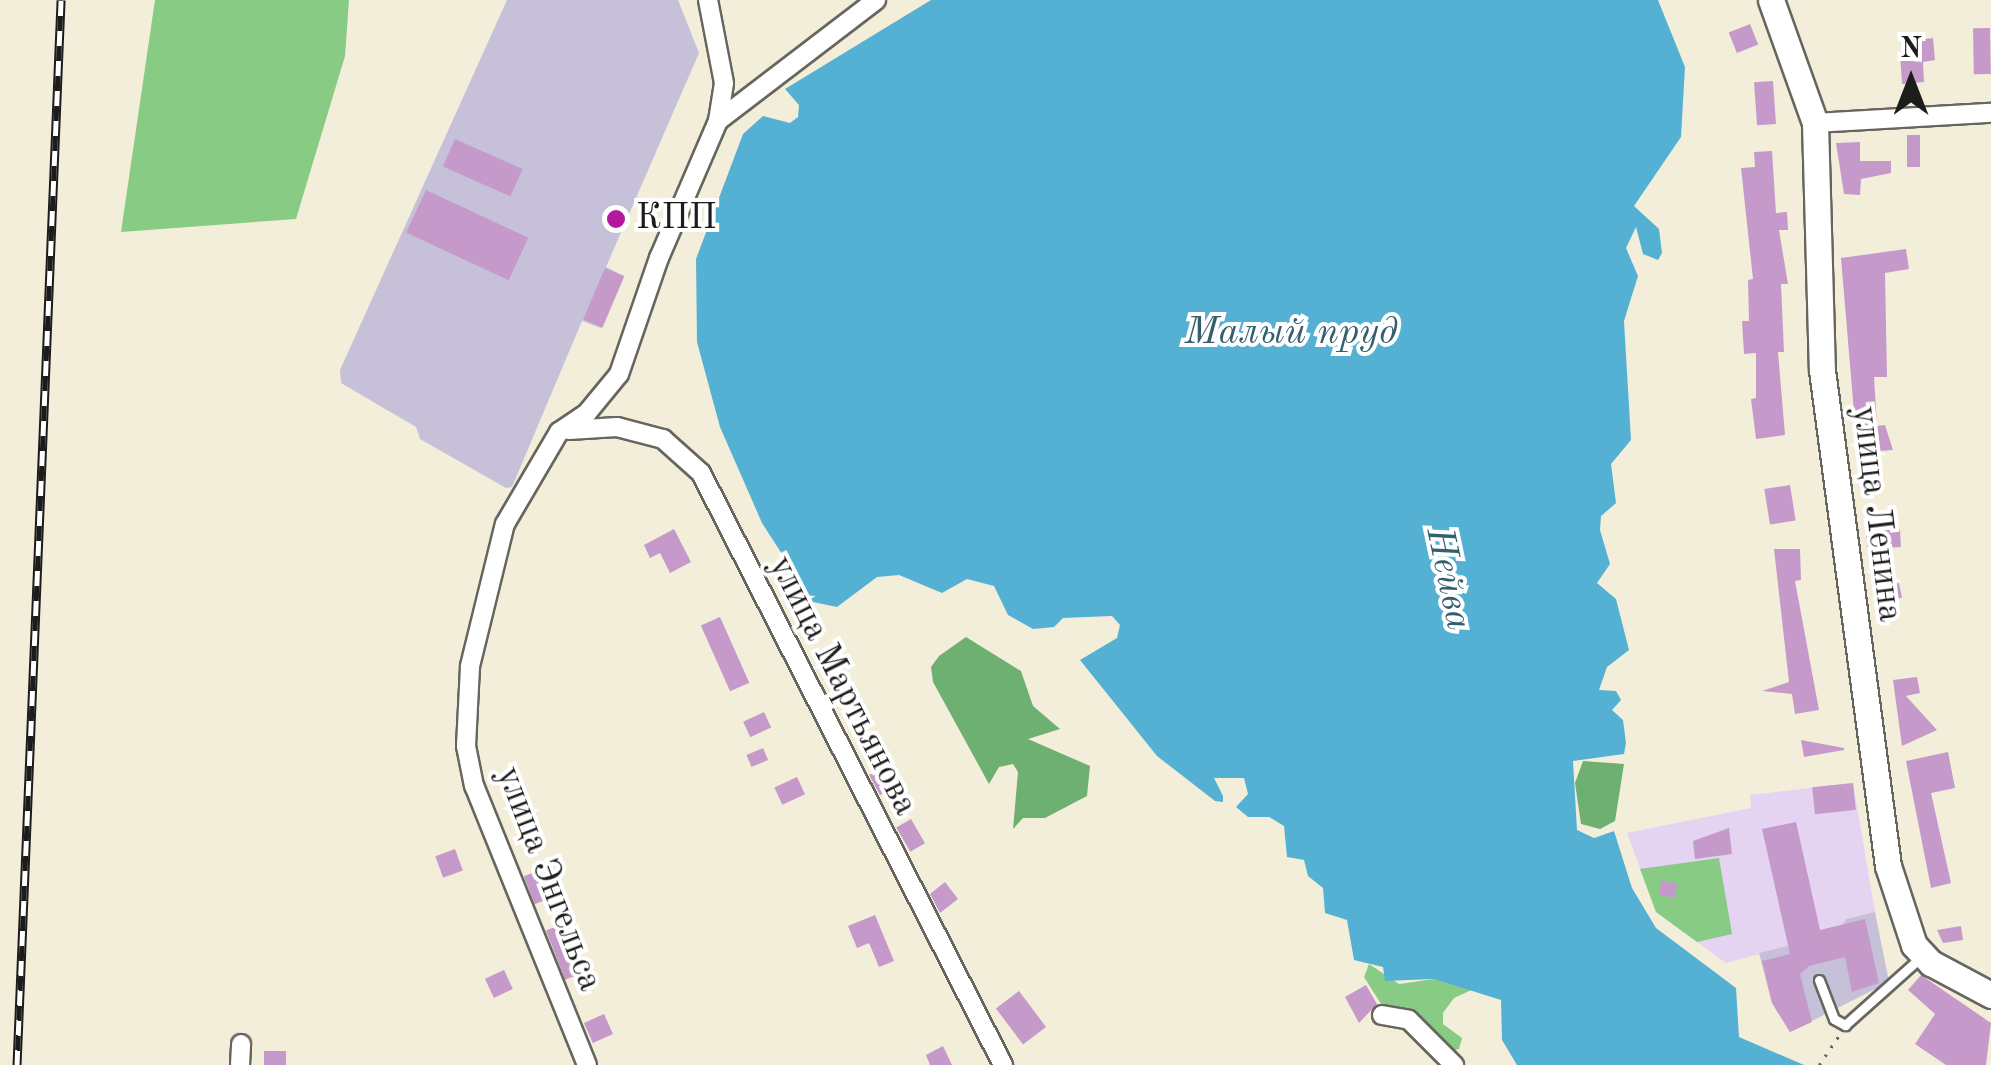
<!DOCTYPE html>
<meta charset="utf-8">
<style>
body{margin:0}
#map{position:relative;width:1991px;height:1065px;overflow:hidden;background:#f3eeda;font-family:"Old Standard TT",serif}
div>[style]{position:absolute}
.built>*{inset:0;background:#e4d3f1}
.industrial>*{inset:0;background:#c6c0d9}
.green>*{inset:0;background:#88cb84}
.forest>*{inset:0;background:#6eaf72}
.water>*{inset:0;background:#55b1d3}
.building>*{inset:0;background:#c59acb;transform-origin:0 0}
.path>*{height:2.5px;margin-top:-1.25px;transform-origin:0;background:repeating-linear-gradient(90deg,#67665e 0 2.5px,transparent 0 10.5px)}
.roads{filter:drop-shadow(2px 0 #67665e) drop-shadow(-2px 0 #67665e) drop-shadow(0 2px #67665e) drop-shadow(0 -2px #67665e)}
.lane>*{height:9px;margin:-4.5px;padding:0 4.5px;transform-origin:4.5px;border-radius:4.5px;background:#fff}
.street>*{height:18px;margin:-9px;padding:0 9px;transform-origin:9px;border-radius:9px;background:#fff}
.secondary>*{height:25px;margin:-12.5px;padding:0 12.5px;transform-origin:12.5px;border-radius:12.5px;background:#fff}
.rail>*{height:9px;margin-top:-4.5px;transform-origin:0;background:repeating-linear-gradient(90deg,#fff 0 15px,#1c1c1c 0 30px);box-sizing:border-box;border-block:2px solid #1c1c1c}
.dots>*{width:28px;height:28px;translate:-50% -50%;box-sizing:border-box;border:5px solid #fff;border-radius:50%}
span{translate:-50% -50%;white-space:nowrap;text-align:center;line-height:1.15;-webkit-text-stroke:8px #fff;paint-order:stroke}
.poi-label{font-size:35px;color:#1c1c1c}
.left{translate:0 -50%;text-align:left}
.street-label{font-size:35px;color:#1c1c1c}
.water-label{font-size:38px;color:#365f6e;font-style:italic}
.north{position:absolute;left:1861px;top:30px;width:100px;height:100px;-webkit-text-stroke:8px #fff;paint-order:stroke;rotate:0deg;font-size:28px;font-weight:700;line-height:40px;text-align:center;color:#1c1c1c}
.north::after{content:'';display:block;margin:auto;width:35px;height:45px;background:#1c1c1c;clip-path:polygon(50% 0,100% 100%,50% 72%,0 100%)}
</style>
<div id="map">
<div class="built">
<i style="clip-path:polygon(1853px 783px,1875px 912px,1846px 919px,1839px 932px,1726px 963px,1656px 912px,1627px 833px,1751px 808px,1750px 795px)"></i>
</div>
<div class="industrial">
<i style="clip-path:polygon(507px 0,678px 0,699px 53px,606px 267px,624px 276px,601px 328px,582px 321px,512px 487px,506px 488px,420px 439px,416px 427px,341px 383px,340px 370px)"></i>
<i style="clip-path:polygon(1875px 912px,1889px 982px,1790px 1032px,1772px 1003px,1759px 953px,1838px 933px,1846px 919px)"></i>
</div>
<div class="green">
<i style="clip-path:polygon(155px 0,349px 0,345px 56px,296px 219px,121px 232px)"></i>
<i style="clip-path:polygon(1719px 858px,1732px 934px,1697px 942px,1656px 912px,1640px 869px)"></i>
<i style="clip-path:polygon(1369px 964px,1399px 984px,1434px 979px,1476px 988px,1454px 998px,1443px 1013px,1443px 1024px,1462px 1038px,1459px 1049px,1452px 1051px,1381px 1004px,1364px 977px)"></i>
</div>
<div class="forest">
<i style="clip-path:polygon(966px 637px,1021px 671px,1033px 706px,1060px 729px,1028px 739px,1090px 766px,1087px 796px,1045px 818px,1023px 818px,1013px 829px,1018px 772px,1013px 764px,999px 767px,989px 784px,933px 682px,931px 667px,939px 656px)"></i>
<i style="clip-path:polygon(1583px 761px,1624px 764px,1615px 821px,1600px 829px,1581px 824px,1575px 783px)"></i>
</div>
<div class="water">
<i style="clip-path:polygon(931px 0,1658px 0,1685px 67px,1681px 137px,1634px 206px,1659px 229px,1662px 253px,1658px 260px,1643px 254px,1636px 227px,1626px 248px,1638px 276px,1624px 321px,1631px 440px,1611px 464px,1616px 503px,1601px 516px,1600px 530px,1610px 564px,1597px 583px,1616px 599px,1629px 650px,1607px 667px,1599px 690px,1616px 691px,1621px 700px,1612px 710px,1623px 720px,1626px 743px,1624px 754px,1573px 761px,1577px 830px,1594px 838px,1614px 831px,1632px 888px,1656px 928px,1736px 988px,1739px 1037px,1804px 1065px,1517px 1065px,1502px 1040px,1501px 1000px,1434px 979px,1385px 981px,1383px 967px,1354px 960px,1347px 920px,1325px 913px,1323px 888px,1308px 876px,1304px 860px,1287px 857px,1284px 826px,1269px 817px,1248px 817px,1236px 807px,1248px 794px,1244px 778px,1214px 778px,1223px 796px,1223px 802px,1215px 801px,1157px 756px,1080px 660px,1117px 638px,1120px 625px,1112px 616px,1063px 618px,1054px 627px,1033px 629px,1008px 615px,994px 586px,967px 579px,942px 593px,899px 575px,877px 577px,837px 607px,813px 602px,762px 523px,720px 427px,697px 342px,696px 259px,743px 134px,763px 116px,790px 123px,798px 117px,799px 105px,785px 89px)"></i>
</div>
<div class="building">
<i style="left:1750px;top:24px;width:22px;height:23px;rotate:68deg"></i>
<i style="left:1990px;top:28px;width:46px;height:17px;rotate:89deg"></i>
<i style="clip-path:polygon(1933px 38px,1935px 60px,1923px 62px,1924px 82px,1902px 84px,1900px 54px,1909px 53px,1908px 41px)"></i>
<i style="left:1773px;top:81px;width:43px;height:19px;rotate:86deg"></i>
<i style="left:1907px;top:135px;width:13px;height:32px"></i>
<i style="left:455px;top:139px;width:74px;height:30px;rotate:24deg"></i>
<i style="clip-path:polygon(1860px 142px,1860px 161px,1891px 161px,1891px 173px,1861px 179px,1860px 195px,1844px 194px,1836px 143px)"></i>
<i style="clip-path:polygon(1772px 151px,1776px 213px,1787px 212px,1788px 230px,1779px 230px,1788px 284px,1781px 284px,1784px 352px,1778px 352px,1785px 435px,1756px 439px,1751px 399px,1756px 398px,1756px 353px,1744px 354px,1742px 321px,1749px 321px,1748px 280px,1753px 279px,1741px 168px,1755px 167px,1754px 152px)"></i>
<i style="left:426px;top:190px;width:113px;height:47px;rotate:25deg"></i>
<i style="left:614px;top:209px;width:13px;height:17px;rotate:27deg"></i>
<i style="clip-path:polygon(1906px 249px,1909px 269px,1885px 273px,1887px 377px,1874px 377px,1877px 426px,1885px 425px,1893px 450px,1879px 451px,1884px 479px,1860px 484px,1841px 258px)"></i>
<i style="left:605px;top:268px;width:21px;height:56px;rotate:23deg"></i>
<i style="left:1790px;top:485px;width:36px;height:26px;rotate:81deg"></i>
<i style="clip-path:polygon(674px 529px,691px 562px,670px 573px,660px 553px,650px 558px,644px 545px)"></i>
<i style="left:1900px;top:529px;width:18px;height:34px;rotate:87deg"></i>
<i style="clip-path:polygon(1774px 549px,1800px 549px,1801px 580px,1795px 581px,1819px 710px,1795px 714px,1792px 694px,1762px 691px,1789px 682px)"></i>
<i style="left:1899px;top:583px;width:15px;height:26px;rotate:79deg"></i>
<i style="left:720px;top:617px;width:72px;height:21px;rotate:66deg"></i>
<i style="clip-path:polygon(1917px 677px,1920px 693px,1906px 696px,1937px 730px,1902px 746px,1893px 680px)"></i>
<i style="left:764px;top:712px;width:17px;height:23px;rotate:65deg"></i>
<i style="clip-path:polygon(1801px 740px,1844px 748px,1844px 750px,1804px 757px)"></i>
<i style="left:763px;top:748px;width:13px;height:18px;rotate:67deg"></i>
<i style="clip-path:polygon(1948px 752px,1955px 788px,1931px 793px,1951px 883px,1931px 888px,1906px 761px)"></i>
<i style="clip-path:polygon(878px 771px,887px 792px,880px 795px,869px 775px)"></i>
<i style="left:797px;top:777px;width:19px;height:25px;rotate:65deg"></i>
<i style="left:1853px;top:783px;width:27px;height:41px;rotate:84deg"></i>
<i style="left:911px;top:819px;width:28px;height:17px;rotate:60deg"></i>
<i style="clip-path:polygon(1796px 822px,1820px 930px,1865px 919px,1879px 983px,1852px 992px,1845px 957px,1809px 966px,1800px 974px,1812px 1022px,1790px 1032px,1772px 1003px,1762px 961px,1790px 954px,1762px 829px)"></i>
<i style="clip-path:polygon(1729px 828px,1732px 854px,1695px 859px,1693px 841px)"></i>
<i style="left:455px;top:849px;width:23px;height:21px;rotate:70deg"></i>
<i style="left:535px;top:872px;width:30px;height:12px;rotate:69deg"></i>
<i style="left:1662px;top:880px;width:16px;height:15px;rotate:14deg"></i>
<i style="clip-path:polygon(945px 882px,958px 899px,940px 913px,930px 894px)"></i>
<i style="clip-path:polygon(875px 915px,894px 961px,879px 967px,869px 943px,857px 948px,848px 926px)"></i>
<i style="left:560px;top:925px;width:53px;height:15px;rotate:69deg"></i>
<i style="clip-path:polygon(1961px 926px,1963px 940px,1943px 943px,1937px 930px)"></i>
<i style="left:504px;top:970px;width:21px;height:21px;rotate:65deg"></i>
<i style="clip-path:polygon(1921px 975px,1991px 1023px,1986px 1065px,1946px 1065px,1915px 1044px,1935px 1014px,1908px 990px)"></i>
<i style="clip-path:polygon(1366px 985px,1377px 1004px,1359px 1023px,1345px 997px)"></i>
<i style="left:1019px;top:991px;width:45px;height:29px;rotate:53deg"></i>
<i style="left:604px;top:1014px;width:22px;height:22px;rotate:66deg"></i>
<i style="clip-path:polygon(943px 1046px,952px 1065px,930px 1065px,926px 1055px)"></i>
<i style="left:264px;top:1051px;width:22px;height:14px"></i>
</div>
<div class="path">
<i style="left:1819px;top:1065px;width:36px;rotate:-56deg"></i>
</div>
<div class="roads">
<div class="lane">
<i style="left:1819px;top:980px;width:42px;rotate:69deg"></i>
<i style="left:1834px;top:1019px;width:13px;rotate:29deg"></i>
<i style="left:1845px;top:1025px;width:102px;rotate:-41.8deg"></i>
</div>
<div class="street">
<i style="left:718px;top:121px;width:199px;rotate:-37.4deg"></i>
<i style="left:1815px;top:123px;width:176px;rotate:-3.3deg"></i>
<i style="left:569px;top:430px;width:48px;rotate:-3.6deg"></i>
<i style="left:617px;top:427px;width:48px;rotate:14.6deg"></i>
<i style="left:663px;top:439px;width:51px;rotate:41.8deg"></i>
<i style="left:701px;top:473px;width:665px;rotate:62.97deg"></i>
<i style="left:1382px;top:1015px;width:27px;rotate:10deg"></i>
<i style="left:1409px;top:1020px;width:64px;rotate:45deg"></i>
<i style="left:240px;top:1065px;width:21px;rotate:-87deg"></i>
<i style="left:587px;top:1065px;width:301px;rotate:-112deg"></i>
<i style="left:474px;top:786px;width:41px;rotate:-101.3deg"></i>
<i style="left:466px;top:746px;width:80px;rotate:-87.1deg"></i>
<i style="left:470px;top:666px;width:146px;rotate:-76.2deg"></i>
<i style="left:505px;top:524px;width:107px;rotate:-59.6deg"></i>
<i style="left:559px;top:432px;width:34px;rotate:-34deg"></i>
<i style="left:587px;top:413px;width:50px;rotate:-50.6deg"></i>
<i style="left:619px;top:374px;width:123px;rotate:-71deg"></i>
<i style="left:659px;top:258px;width:149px;rotate:-66.7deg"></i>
<i style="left:718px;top:121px;width:38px;rotate:-81deg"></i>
<i style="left:724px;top:83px;width:85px;rotate:-100.9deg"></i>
</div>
<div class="secondary">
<i style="left:1771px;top:0;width:131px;rotate:70.3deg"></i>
<i style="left:1815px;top:123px;width:247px;rotate:88.4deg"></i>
<i style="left:1822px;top:370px;width:500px;rotate:82.42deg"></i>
<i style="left:1888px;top:866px;width:83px;rotate:71.8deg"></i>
<i style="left:1914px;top:945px;width:25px;rotate:47deg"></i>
<i style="left:1931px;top:963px;width:68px;rotate:28.1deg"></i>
</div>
</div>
<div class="rail">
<i style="left:17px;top:1065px;width:1066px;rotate:-87.63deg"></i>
</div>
<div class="dots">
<i style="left:616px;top:219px;background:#b5179e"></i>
</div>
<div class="poi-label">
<span class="left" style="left:636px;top:219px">КПП</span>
</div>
<div class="street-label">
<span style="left:1876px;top:514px;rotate:83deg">улица Ленина</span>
<span style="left:842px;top:686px;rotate:63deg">улица Мартьянова</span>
<span style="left:548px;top:879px;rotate:69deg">улица Энгельса</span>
</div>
<div class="water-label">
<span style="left:1291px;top:334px">Малый пруд</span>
<span style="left:1447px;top:579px;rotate:78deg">Нейва</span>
</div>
<div class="north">N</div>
</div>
